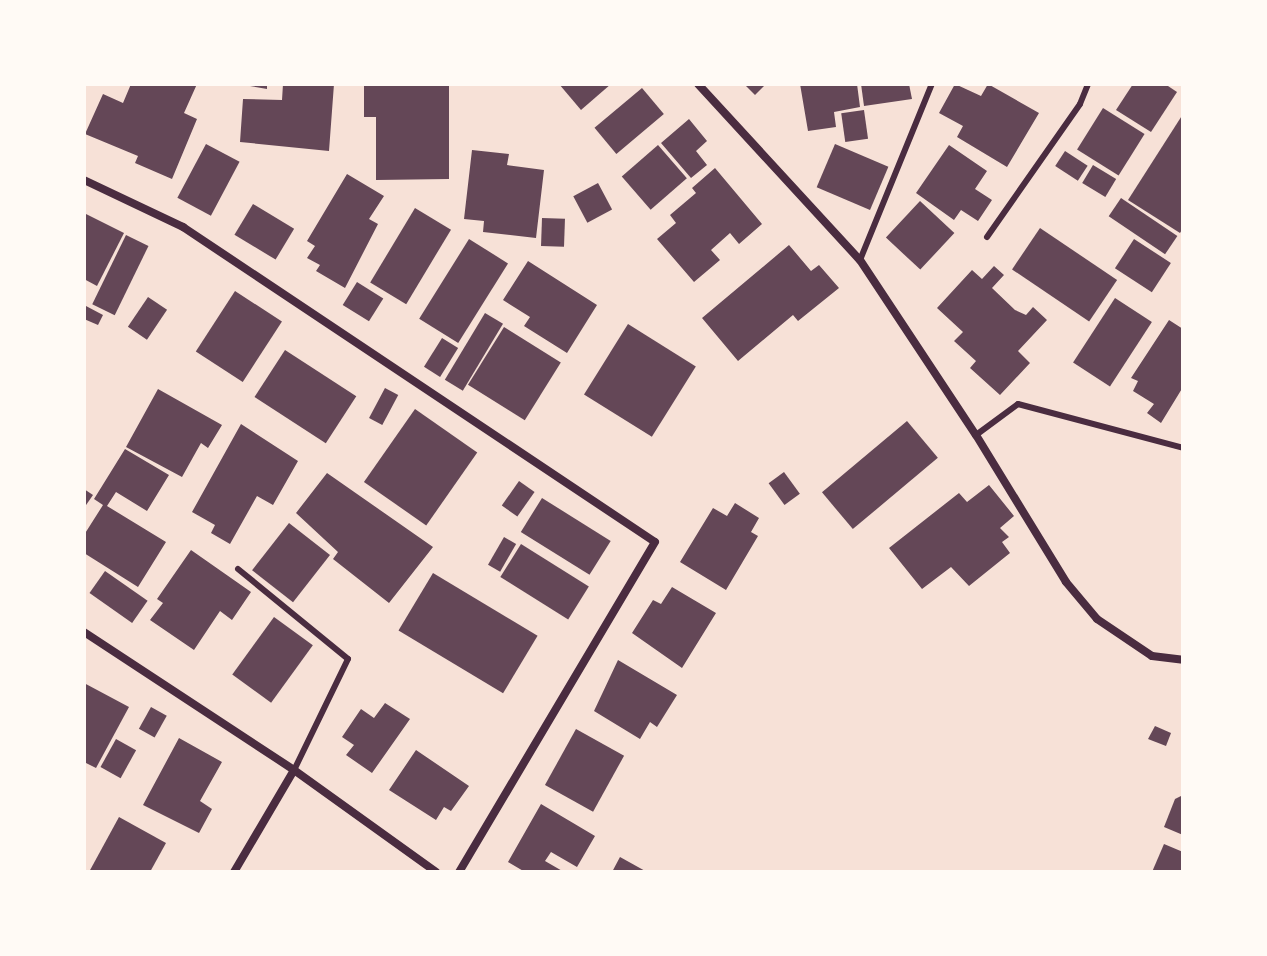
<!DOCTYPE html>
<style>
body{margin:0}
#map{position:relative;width:1267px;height:956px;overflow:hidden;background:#f7e1d7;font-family:Rubik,sans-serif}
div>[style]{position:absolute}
.building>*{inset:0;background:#644757;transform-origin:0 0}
.service>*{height:6px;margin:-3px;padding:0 3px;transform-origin:3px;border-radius:3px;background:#4a2c40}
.minor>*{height:8px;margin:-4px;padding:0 4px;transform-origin:4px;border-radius:4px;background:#4a2c40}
span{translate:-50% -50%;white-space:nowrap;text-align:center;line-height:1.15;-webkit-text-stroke:8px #fffaf5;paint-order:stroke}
.frame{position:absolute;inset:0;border:86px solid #fffaf5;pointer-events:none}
</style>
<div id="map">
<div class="building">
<i style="clip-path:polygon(131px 84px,197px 84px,184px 113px,197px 119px,172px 179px,135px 163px,138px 156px,85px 134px,103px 94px,123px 103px)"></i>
<i style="clip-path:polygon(238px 84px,267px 84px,267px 89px)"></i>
<i style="clip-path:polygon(283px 84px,334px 84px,329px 151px,240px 142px,243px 99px,282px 100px)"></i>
<i style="clip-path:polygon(364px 84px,449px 84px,449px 179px,376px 180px,376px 117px,364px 117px)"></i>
<i style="clip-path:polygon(559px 84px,611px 84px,581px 110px)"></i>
<i style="clip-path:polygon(744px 84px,766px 84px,755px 95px)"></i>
<i style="clip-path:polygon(800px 84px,857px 84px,860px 107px,834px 112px,836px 127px,808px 131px)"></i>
<i style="clip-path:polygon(861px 84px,909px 84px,912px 99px,864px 106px)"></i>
<i style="clip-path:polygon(955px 84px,981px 96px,988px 84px,1039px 113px,1007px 167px,957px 137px,963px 126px,939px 113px)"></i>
<i style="clip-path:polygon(1133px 84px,1165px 84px,1177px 92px,1151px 132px,1116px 110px)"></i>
<i style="left:642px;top:88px;width:34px;height:62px;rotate:50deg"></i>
<i style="left:1103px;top:108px;width:49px;height:49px;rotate:32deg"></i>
<i style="left:864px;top:110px;width:29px;height:23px;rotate:82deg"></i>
<i style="clip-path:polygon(1183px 114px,1183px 228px,1180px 233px,1128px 200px)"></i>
<i style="clip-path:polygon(689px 119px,707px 141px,696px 151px,707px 165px,691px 178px,661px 143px)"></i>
<i style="left:206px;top:144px;width:38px;height:61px;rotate:28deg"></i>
<i style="left:835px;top:144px;width:58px;height:47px;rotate:23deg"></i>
<i style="left:658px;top:145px;width:44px;height:48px;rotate:49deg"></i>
<i style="clip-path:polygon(949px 145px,987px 171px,975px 189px,992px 200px,978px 221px,961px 210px,954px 220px,916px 193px)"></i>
<i style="clip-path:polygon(472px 150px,509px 154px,507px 165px,544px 170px,536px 238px,483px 232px,484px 221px,464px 219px)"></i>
<i style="left:1065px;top:151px;width:27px;height:18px;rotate:33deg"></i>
<i style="left:1093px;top:165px;width:27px;height:21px;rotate:31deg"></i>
<i style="clip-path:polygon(715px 168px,762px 224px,739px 244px,730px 233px,711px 250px,720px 260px,694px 282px,657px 239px,676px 223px,670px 215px,696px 193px,692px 188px)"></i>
<i style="clip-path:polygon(347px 174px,384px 196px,369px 219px,378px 224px,345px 288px,316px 271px,320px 265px,307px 258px,315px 246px,307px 241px)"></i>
<i style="left:598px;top:183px;width:30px;height:28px;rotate:62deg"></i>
<i style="left:1121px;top:198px;width:68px;height:22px;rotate:34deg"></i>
<i style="left:920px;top:201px;width:47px;height:50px;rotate:43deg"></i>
<i style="left:253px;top:204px;width:48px;height:36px;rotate:31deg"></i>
<i style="left:415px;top:208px;width:42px;height:87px;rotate:31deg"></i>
<i style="clip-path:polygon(84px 213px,124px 233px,97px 286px,84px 279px)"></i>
<i style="left:542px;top:218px;width:23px;height:28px;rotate:2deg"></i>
<i style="left:1040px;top:228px;width:93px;height:50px;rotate:34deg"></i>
<i style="left:126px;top:235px;width:25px;height:77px;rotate:26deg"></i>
<i style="left:469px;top:239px;width:46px;height:94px;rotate:32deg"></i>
<i style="left:1134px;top:239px;width:44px;height:35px;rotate:33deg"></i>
<i style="clip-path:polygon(789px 245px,811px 271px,819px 265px,839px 288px,798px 321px,793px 315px,738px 361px,702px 318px)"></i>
<i style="clip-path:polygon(528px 261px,597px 305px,567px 353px,524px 326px,530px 317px,503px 300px)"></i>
<i style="clip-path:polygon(994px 266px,1004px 275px,992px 288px,1015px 310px,1026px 315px,1033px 307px,1047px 320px,1018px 351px,1030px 363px,1000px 395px,970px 368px,976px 361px,954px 341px,963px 332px,937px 308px,972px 270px,982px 279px)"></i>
<i style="left:357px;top:282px;width:31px;height:27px;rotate:32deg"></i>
<i style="left:235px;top:291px;width:56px;height:72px;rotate:33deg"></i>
<i style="left:148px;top:297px;width:23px;height:36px;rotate:34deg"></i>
<i style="left:1115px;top:298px;width:44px;height:77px;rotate:33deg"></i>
<i style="clip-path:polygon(86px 306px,103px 315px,98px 325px,84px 319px)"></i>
<i style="left:485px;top:313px;width:21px;height:78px;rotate:31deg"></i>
<i style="clip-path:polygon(1169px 320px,1183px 329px,1183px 387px,1161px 423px,1147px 413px,1154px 404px,1133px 391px,1138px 381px,1131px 378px)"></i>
<i style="left:628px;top:324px;width:80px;height:83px;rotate:32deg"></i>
<i style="left:504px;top:327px;width:67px;height:68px;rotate:32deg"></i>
<i style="left:442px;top:338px;width:19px;height:34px;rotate:32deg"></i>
<i style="left:285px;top:350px;width:85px;height:56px;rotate:33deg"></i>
<i style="left:385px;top:388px;width:15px;height:34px;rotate:28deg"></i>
<i style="clip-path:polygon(158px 389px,222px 425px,208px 448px,201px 443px,182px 477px,126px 447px)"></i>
<i style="left:415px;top:409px;width:76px;height:89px;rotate:35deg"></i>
<i style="left:907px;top:421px;width:48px;height:111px;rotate:50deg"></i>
<i style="clip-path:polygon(241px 424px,298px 461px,273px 505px,257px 496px,230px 544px,211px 533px,215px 525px,192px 512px)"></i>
<i style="clip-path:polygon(125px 449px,169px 475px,147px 511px,116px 492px,107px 506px,166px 542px,138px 587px,84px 553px,84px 535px,103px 505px,94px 499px)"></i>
<i style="left:784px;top:472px;width:27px;height:19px;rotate:54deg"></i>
<i style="clip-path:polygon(327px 473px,433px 547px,389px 603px,333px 559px,338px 552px,296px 513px)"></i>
<i style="left:519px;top:481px;width:19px;height:30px;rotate:35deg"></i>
<i style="clip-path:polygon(989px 485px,1014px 516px,1000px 528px,1009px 537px,1002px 542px,1010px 553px,969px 586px,951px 567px,922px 589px,889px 548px,959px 493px,967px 502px)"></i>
<i style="clip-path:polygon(84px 489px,93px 495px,84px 508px)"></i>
<i style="left:542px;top:498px;width:81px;height:40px;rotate:32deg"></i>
<i style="clip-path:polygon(735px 503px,759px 518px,751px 532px,758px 536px,726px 590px,680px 562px,713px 508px,727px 516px)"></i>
<i style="left:289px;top:523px;width:52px;height:60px;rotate:38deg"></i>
<i style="left:504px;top:537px;width:14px;height:32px;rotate:30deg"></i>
<i style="left:521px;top:544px;width:80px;height:39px;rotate:32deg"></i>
<i style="clip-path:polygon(191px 550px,251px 592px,232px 620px,220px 611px,194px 650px,150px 620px,163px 603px,157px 599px)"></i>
<i style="left:105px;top:571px;width:52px;height:27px;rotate:35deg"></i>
<i style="left:433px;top:573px;width:122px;height:67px;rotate:31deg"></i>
<i style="clip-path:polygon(672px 587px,716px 613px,682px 668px,632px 633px,653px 600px,661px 604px)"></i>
<i style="left:274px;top:617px;width:48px;height:71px;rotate:36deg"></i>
<i style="clip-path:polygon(618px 660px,677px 695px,657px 727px,650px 722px,640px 739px,594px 711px)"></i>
<i style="clip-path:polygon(84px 683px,129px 707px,96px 768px,84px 762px)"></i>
<i style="clip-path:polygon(385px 703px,410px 719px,372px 773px,346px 755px,354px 745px,342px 737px,361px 709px,374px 718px)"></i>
<i style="left:151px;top:707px;width:18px;height:25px;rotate:29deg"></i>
<i style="clip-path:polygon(1155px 726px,1171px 733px,1166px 746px,1148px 739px)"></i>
<i style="left:576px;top:729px;width:55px;height:64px;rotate:29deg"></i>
<i style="clip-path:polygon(179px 738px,222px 762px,200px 801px,212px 809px,199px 833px,143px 805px)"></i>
<i style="left:116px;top:739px;width:23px;height:32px;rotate:29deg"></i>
<i style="clip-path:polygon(416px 750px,469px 786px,451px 811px,444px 807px,436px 820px,389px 790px)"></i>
<i style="clip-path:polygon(1183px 795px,1183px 835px,1164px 827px,1175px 799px)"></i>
<i style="clip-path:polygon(541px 804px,595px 836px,577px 867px,551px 852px,545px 861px,564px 872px,525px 872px,508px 862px)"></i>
<i style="clip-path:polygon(119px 817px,166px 843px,150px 872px,89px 872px)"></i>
<i style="clip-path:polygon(1164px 844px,1183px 852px,1183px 872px,1152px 872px)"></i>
<i style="clip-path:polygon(620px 857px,647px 872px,612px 872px)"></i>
</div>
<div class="service">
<i style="left:987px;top:237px;width:162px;rotate:-55deg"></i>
<i style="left:1080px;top:104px;width:22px;rotate:-68deg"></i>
<i style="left:860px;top:260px;width:190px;rotate:-67.8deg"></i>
<i style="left:976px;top:435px;width:52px;rotate:-36.4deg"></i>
<i style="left:1018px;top:404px;width:171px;rotate:14.9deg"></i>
<i style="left:238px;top:569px;width:142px;rotate:39.3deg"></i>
<i style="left:348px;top:659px;width:123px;rotate:115.9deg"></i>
</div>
<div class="minor">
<i style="left:698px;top:84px;width:239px;rotate:47.4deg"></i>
<i style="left:860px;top:260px;width:210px;rotate:56.5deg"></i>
<i style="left:976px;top:435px;width:172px;rotate:58.5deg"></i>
<i style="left:1066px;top:582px;width:48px;rotate:50deg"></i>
<i style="left:1097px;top:619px;width:66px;rotate:33.9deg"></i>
<i style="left:1152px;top:656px;width:31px;rotate:7deg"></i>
<i style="left:84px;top:180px;width:110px;rotate:25.4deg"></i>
<i style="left:183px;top:227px;width:567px;rotate:33.72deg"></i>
<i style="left:655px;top:542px;width:384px;rotate:120.7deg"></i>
<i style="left:84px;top:632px;width:251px;rotate:33.3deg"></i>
<i style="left:294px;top:770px;width:175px;rotate:35.7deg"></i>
<i style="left:234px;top:872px;width:118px;rotate:-59.5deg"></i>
</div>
<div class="frame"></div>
</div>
